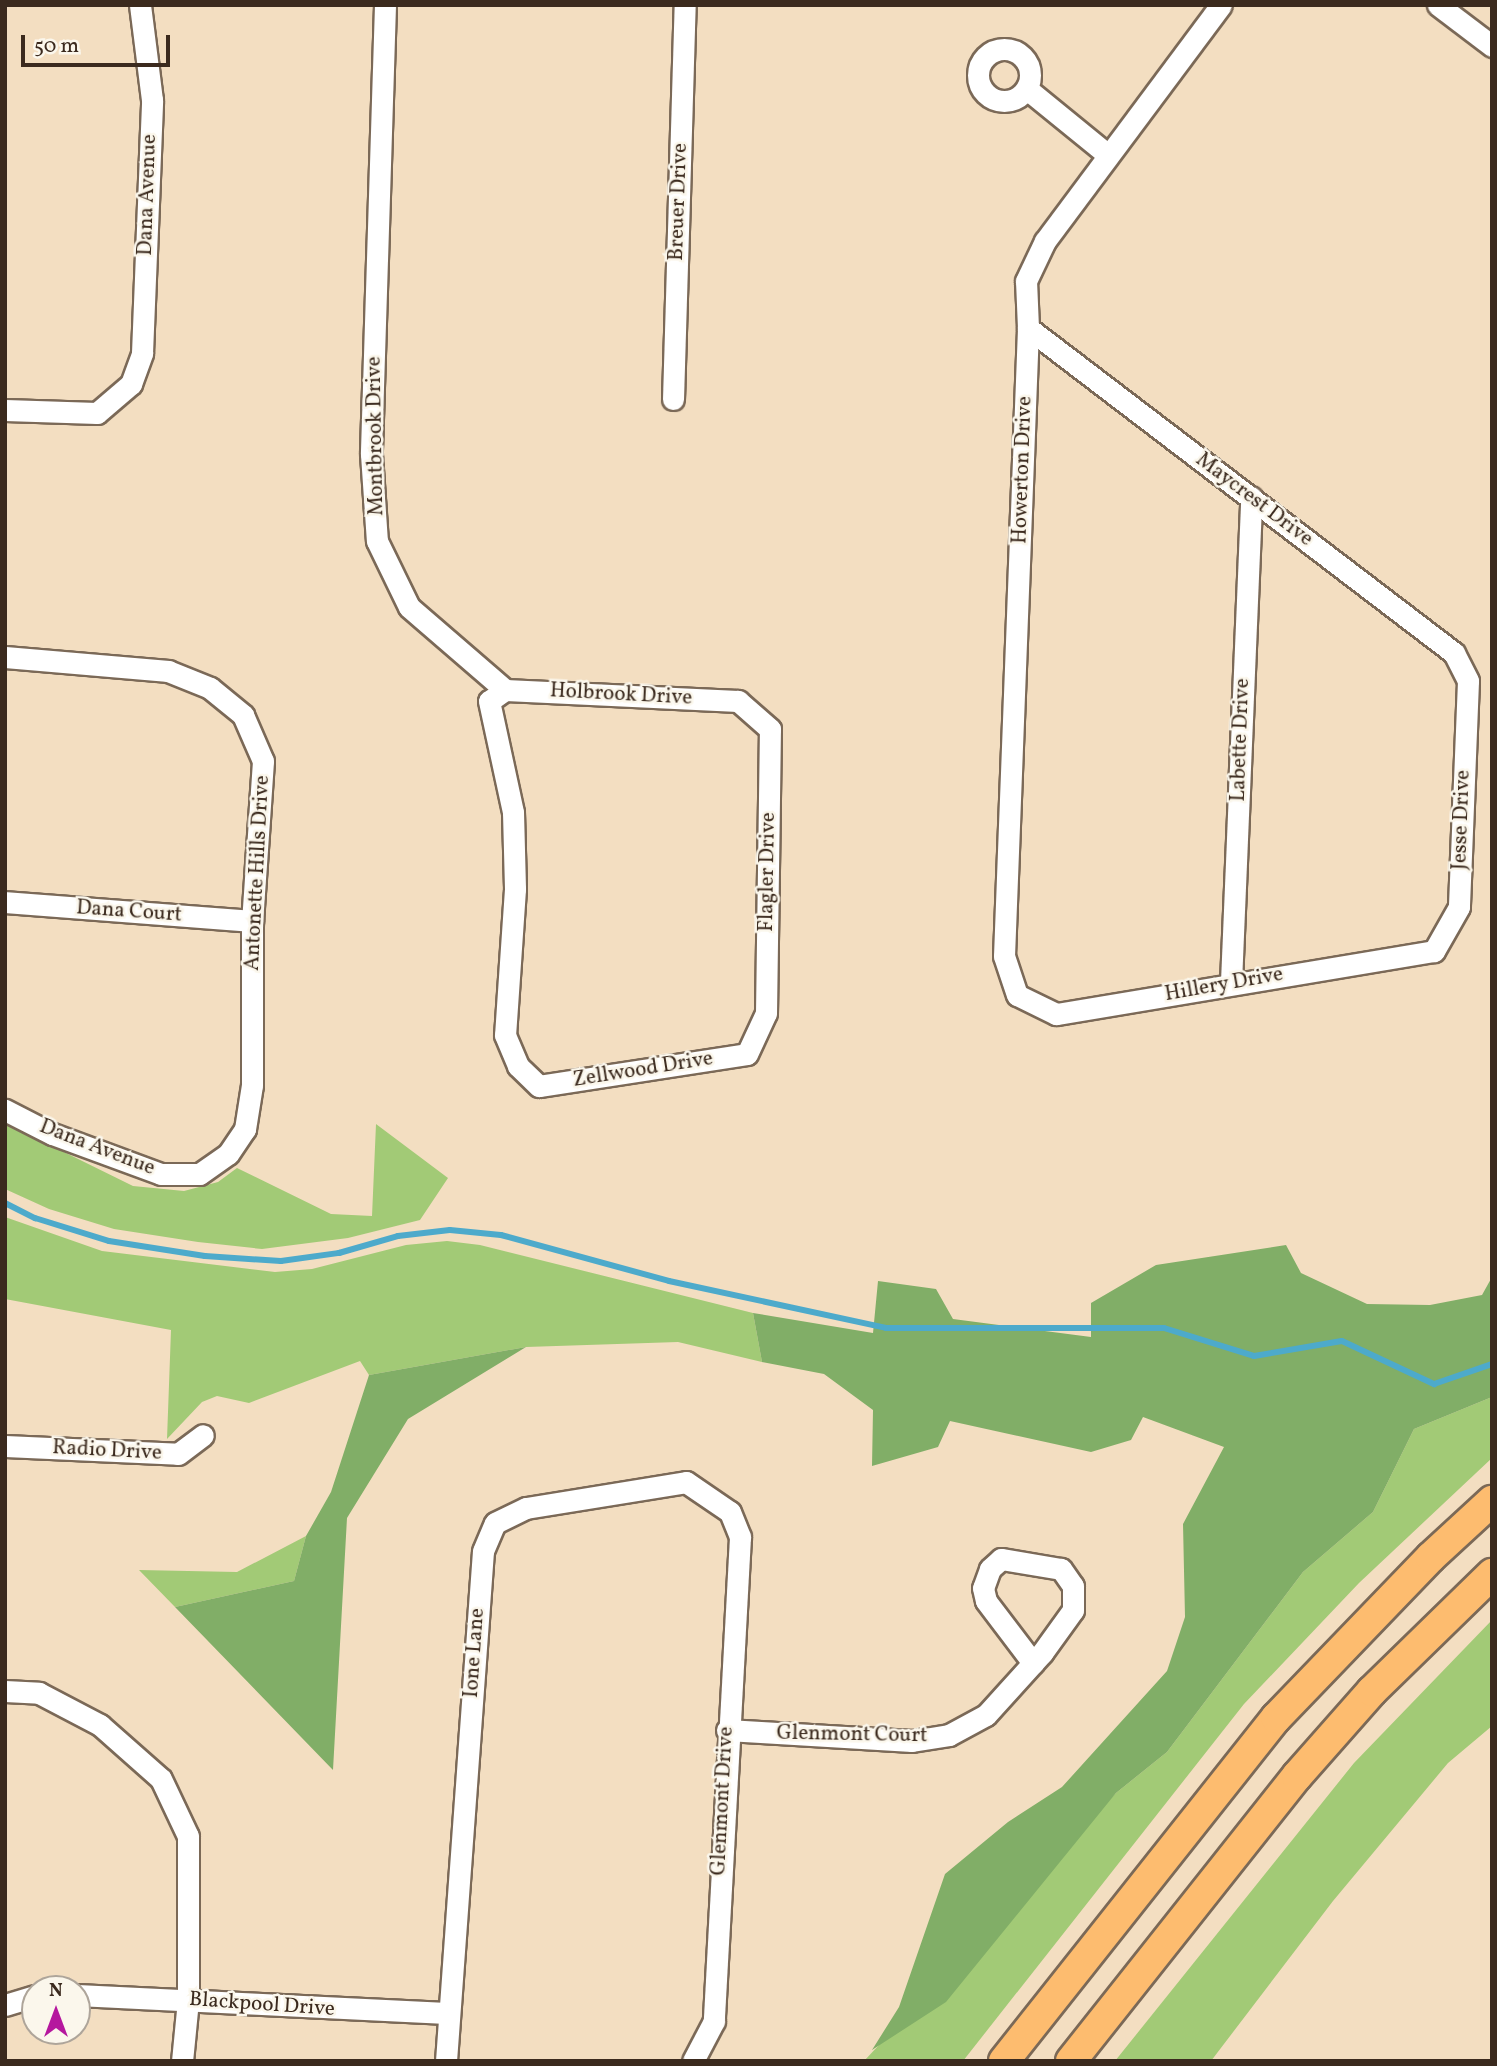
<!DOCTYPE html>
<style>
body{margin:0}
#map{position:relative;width:1497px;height:2066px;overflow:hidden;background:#f3dec1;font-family:Vollkorn,serif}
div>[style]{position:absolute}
.green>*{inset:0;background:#a2ca76}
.forest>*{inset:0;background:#81ae67}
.stream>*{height:6px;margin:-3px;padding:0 3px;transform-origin:3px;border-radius:3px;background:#4daacb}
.roads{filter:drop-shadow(2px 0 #7b6957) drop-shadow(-2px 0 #7b6957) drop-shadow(0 2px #7b6957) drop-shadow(0 -2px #7b6957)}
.minor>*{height:21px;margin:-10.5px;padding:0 10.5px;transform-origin:10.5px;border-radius:10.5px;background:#fff}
.minor>.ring{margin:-10.5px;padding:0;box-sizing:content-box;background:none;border:21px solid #fff;border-radius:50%}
.highway>*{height:30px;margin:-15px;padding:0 15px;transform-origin:15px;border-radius:15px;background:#fdbc6f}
span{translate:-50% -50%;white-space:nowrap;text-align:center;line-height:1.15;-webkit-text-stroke:5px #fbf7ec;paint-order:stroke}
.street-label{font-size:21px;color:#3b2a1e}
.frame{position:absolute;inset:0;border:7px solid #3b2a1e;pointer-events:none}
.north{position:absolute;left:21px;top:1975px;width:70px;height:70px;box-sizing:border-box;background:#fbf7ec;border:2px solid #aea59a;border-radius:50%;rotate:0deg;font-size:19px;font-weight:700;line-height:28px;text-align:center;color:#3b2a1e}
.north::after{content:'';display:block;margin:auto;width:24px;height:32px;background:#b5179e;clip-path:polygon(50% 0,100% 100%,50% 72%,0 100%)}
.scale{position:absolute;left:21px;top:35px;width:149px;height:32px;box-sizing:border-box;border:4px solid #3b2a1e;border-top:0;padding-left:9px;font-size:21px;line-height:24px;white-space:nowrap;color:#3b2a1e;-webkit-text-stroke:5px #fbf7ec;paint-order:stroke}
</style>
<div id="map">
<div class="green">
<i style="clip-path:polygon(5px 1123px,133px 1186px,184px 1191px,218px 1182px,237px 1168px,331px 1214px,372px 1216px,376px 1124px,448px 1178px,420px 1220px,348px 1238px,262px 1249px,198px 1242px,114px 1229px,49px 1209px,5px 1189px)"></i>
<i style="clip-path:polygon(5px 1217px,102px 1251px,275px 1272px,312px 1269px,406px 1245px,447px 1241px,480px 1245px,753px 1313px,762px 1362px,678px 1342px,526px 1347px,369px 1375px,360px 1361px,249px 1403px,217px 1396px,202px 1402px,167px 1439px,171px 1330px,5px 1299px)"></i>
<i style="clip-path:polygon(1492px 1397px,1492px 1458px,1359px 1583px,1244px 1704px,963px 2061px,864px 2061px,1116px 1793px,1167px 1752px,1303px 1572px,1373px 1512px,1414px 1429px)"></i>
<i style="clip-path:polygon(306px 1536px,294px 1581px,175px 1607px,139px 1570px,237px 1572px)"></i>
<i style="clip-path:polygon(1492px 1620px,1492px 1726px,1448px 1763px,1333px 1901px,1211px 2061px,1115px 2061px,1354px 1763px)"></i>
</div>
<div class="forest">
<i style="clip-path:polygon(1286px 1245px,1301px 1273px,1367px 1304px,1430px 1305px,1482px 1295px,1492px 1277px,1492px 1397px,1414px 1429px,1373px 1512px,1303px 1572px,1167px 1752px,1116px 1793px,946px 2002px,872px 2050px,899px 2007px,945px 1874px,1008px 1822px,1062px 1787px,1167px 1671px,1185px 1617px,1183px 1524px,1224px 1447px,1143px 1417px,1131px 1440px,1091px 1452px,950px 1421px,938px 1447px,872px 1466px,873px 1410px,824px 1374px,762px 1362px,753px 1313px,873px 1333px,878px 1281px,936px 1289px,953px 1319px,1091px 1337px,1091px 1303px,1156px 1265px)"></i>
<i style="clip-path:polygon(526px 1347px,408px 1419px,347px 1518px,333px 1770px,175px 1607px,294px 1581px,306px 1536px,331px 1492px,369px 1375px)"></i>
</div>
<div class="stream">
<i style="left:5px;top:1203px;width:34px;rotate:27deg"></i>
<i style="left:35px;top:1218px;width:77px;rotate:17.3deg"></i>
<i style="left:109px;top:1241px;width:97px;rotate:8.9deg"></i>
<i style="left:205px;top:1256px;width:76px;rotate:3.8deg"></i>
<i style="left:281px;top:1261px;width:59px;rotate:-7.9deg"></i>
<i style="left:339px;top:1253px;width:61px;rotate:-16.1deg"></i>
<i style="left:398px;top:1236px;width:52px;rotate:-6.6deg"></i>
<i style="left:450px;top:1230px;width:51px;rotate:5.6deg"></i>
<i style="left:501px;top:1235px;width:174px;rotate:15.3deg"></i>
<i style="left:669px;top:1281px;width:222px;rotate:12.2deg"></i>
<i style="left:886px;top:1328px;width:278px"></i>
<i style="left:1164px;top:1328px;width:94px;rotate:17.3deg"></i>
<i style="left:1254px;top:1356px;width:89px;rotate:-9.7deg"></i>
<i style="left:1342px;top:1341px;width:102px;rotate:25.1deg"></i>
<i style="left:1434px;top:1384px;width:61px;rotate:-19deg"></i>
</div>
<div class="roads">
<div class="minor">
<i style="left:385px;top:5px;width:449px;rotate:91.8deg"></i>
<i style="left:371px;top:454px;width:87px;rotate:86.1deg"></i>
<i style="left:377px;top:541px;width:73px;rotate:64.1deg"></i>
<i style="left:409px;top:607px;width:127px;rotate:40.8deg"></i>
<i style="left:505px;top:690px;width:19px;rotate:145deg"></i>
<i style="left:489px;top:701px;width:114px;rotate:77.8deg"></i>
<i style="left:513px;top:812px;width:77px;rotate:88.5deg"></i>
<i style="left:515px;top:889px;width:146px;rotate:93.9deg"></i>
<i style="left:505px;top:1035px;width:34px;rotate:67deg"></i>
<i style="left:518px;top:1066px;width:29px;rotate:44deg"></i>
<i style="left:539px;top:1086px;width:210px;rotate:-8.7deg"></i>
<i style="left:747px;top:1054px;width:45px;rotate:-65.1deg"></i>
<i style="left:766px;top:1013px;width:284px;rotate:-89.2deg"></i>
<i style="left:770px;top:729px;width:43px;rotate:-138.8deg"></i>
<i style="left:738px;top:701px;width:233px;rotate:-177.3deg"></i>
<i style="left:1438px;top:5px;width:68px;rotate:37.2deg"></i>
<i class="ring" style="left:978px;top:49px;width:31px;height:31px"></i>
<i style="left:1027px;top:89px;width:104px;rotate:39.2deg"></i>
<i style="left:1028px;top:328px;width:536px;rotate:37.34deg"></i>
<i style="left:1454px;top:653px;width:31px;rotate:63deg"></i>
<i style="left:1468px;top:681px;width:226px;rotate:92.3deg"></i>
<i style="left:1459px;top:907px;width:51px;rotate:119.6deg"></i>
<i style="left:1434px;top:951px;width:383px;rotate:170.5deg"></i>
<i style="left:1056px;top:1014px;width:43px;rotate:-154deg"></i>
<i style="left:1017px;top:995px;width:41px;rotate:-108.4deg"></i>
<i style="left:1004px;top:956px;width:628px;rotate:-87.81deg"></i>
<i style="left:1028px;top:328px;width:47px;rotate:-92.4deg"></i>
<i style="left:1026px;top:281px;width:44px;rotate:-64.6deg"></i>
<i style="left:1045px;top:241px;width:294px;rotate:-53.3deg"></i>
<i style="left:673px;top:399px;width:394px;rotate:-88.3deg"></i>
<i style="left:5px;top:410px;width:92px;rotate:1.9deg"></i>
<i style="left:97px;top:413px;width:45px;rotate:-40.5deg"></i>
<i style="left:131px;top:384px;width:33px;rotate:-70deg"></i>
<i style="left:142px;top:353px;width:253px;rotate:-87.7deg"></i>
<i style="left:152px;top:100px;width:96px;rotate:-97.2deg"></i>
<i style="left:5px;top:657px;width:164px;rotate:4.9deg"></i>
<i style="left:168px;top:671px;width:45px;rotate:22deg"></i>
<i style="left:210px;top:688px;width:43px;rotate:39.3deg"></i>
<i style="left:243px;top:715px;width:50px;rotate:66.5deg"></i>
<i style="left:263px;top:761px;width:160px;rotate:93.9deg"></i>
<i style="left:252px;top:921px;width:164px;rotate:90deg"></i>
<i style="left:252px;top:1085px;width:45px;rotate:99deg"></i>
<i style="left:245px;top:1129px;width:30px;rotate:124deg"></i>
<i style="left:228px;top:1154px;width:35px;rotate:145deg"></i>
<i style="left:199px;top:1174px;width:38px;rotate:180deg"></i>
<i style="left:161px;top:1174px;width:116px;rotate:-159.8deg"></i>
<i style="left:52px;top:1134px;width:53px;rotate:-152.9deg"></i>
<i style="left:5px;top:902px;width:248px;rotate:4.4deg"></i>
<i style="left:1231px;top:982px;width:485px;rotate:-87.6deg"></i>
<i style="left:5px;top:1446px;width:173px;rotate:2.6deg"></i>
<i style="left:178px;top:1454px;width:31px;rotate:-37deg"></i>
<i style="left:5px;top:1691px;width:34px;rotate:3deg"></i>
<i style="left:39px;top:1693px;width:69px;rotate:27.7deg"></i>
<i style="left:100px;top:1725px;width:81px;rotate:41.5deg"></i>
<i style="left:161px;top:1779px;width:63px;rotate:64.7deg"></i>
<i style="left:188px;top:1836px;width:164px;rotate:90deg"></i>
<i style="left:188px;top:2000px;width:61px;rotate:95.6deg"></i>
<i style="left:727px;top:1730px;width:185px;rotate:3.4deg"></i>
<i style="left:912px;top:1741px;width:37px;rotate:-9deg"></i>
<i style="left:949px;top:1735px;width:42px;rotate:-28.4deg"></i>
<i style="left:986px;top:1715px;width:84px;rotate:-47.9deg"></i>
<i style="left:1042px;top:1653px;width:53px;rotate:-54.2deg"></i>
<i style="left:1073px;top:1610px;width:24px;rotate:-90deg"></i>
<i style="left:1073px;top:1586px;width:21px;rotate:-125deg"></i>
<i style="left:1061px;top:1569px;width:61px;rotate:-170.5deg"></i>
<i style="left:1001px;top:1559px;width:15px;rotate:138deg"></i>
<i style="left:990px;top:1569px;width:20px;rotate:110deg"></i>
<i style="left:983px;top:1588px;width:13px;rotate:77deg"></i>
<i style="left:986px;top:1601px;width:78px;rotate:52.8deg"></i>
<i style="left:77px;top:1995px;width:370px;rotate:2.8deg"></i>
<i style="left:5px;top:2005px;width:31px;rotate:-17deg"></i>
<i style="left:446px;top:2061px;width:511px;rotate:-85.85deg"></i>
<i style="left:483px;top:1551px;width:30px;rotate:-67deg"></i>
<i style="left:495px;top:1523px;width:34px;rotate:-26deg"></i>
<i style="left:526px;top:1508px;width:162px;rotate:-9.2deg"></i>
<i style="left:686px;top:1482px;width:53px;rotate:34.3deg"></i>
<i style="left:730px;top:1512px;width:27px;rotate:68deg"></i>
<i style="left:740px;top:1537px;width:485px;rotate:93.1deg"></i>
<i style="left:714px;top:2021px;width:45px;rotate:117.7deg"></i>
</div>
<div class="highway">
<i style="left:1004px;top:2061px;width:438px;rotate:-51.6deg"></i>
<i style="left:1276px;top:1718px;width:223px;rotate:-46.1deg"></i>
<i style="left:1431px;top:1557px;width:83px;rotate:-42.6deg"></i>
<i style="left:1071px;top:2061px;width:364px;rotate:-51.6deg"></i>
<i style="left:1297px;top:1776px;width:113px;rotate:-48.6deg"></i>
<i style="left:1372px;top:1691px;width:168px;rotate:-44.3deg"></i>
</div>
</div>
<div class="street-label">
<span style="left:148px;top:195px;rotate:-88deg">Dana Avenue</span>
<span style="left:679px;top:202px;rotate:-88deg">Breuer Drive</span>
<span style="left:376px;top:436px;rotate:-91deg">Montbrook Drive</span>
<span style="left:1023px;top:470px;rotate:-88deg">Howerton Drive</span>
<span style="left:1254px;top:500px;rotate:37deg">Maycrest Drive</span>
<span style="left:621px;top:695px;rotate:3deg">Holbrook Drive</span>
<span style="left:1241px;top:740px;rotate:-88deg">Labette Drive</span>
<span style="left:1462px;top:820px;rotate:-88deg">Jesse Drive</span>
<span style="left:768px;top:872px;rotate:-89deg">Flagler Drive</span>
<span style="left:258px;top:873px;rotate:-87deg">Antonette Hills Drive</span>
<span style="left:129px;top:912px;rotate:4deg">Dana Court</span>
<span style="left:1224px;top:985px;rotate:-10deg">Hillery Drive</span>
<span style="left:643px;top:1070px;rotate:-9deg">Zellwood Drive</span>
<span style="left:97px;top:1148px;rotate:21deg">Dana Avenue</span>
<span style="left:107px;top:1451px;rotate:3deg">Radio Drive</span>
<span style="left:475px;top:1653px;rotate:-86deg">Ione Lane</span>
<span style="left:852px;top:1735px;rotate:1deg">Glenmont Court</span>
<span style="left:723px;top:1801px;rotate:-87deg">Glenmont Drive</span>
<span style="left:262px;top:2005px;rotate:4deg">Blackpool Drive</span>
</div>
<div class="frame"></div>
<div class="north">N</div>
<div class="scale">50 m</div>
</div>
